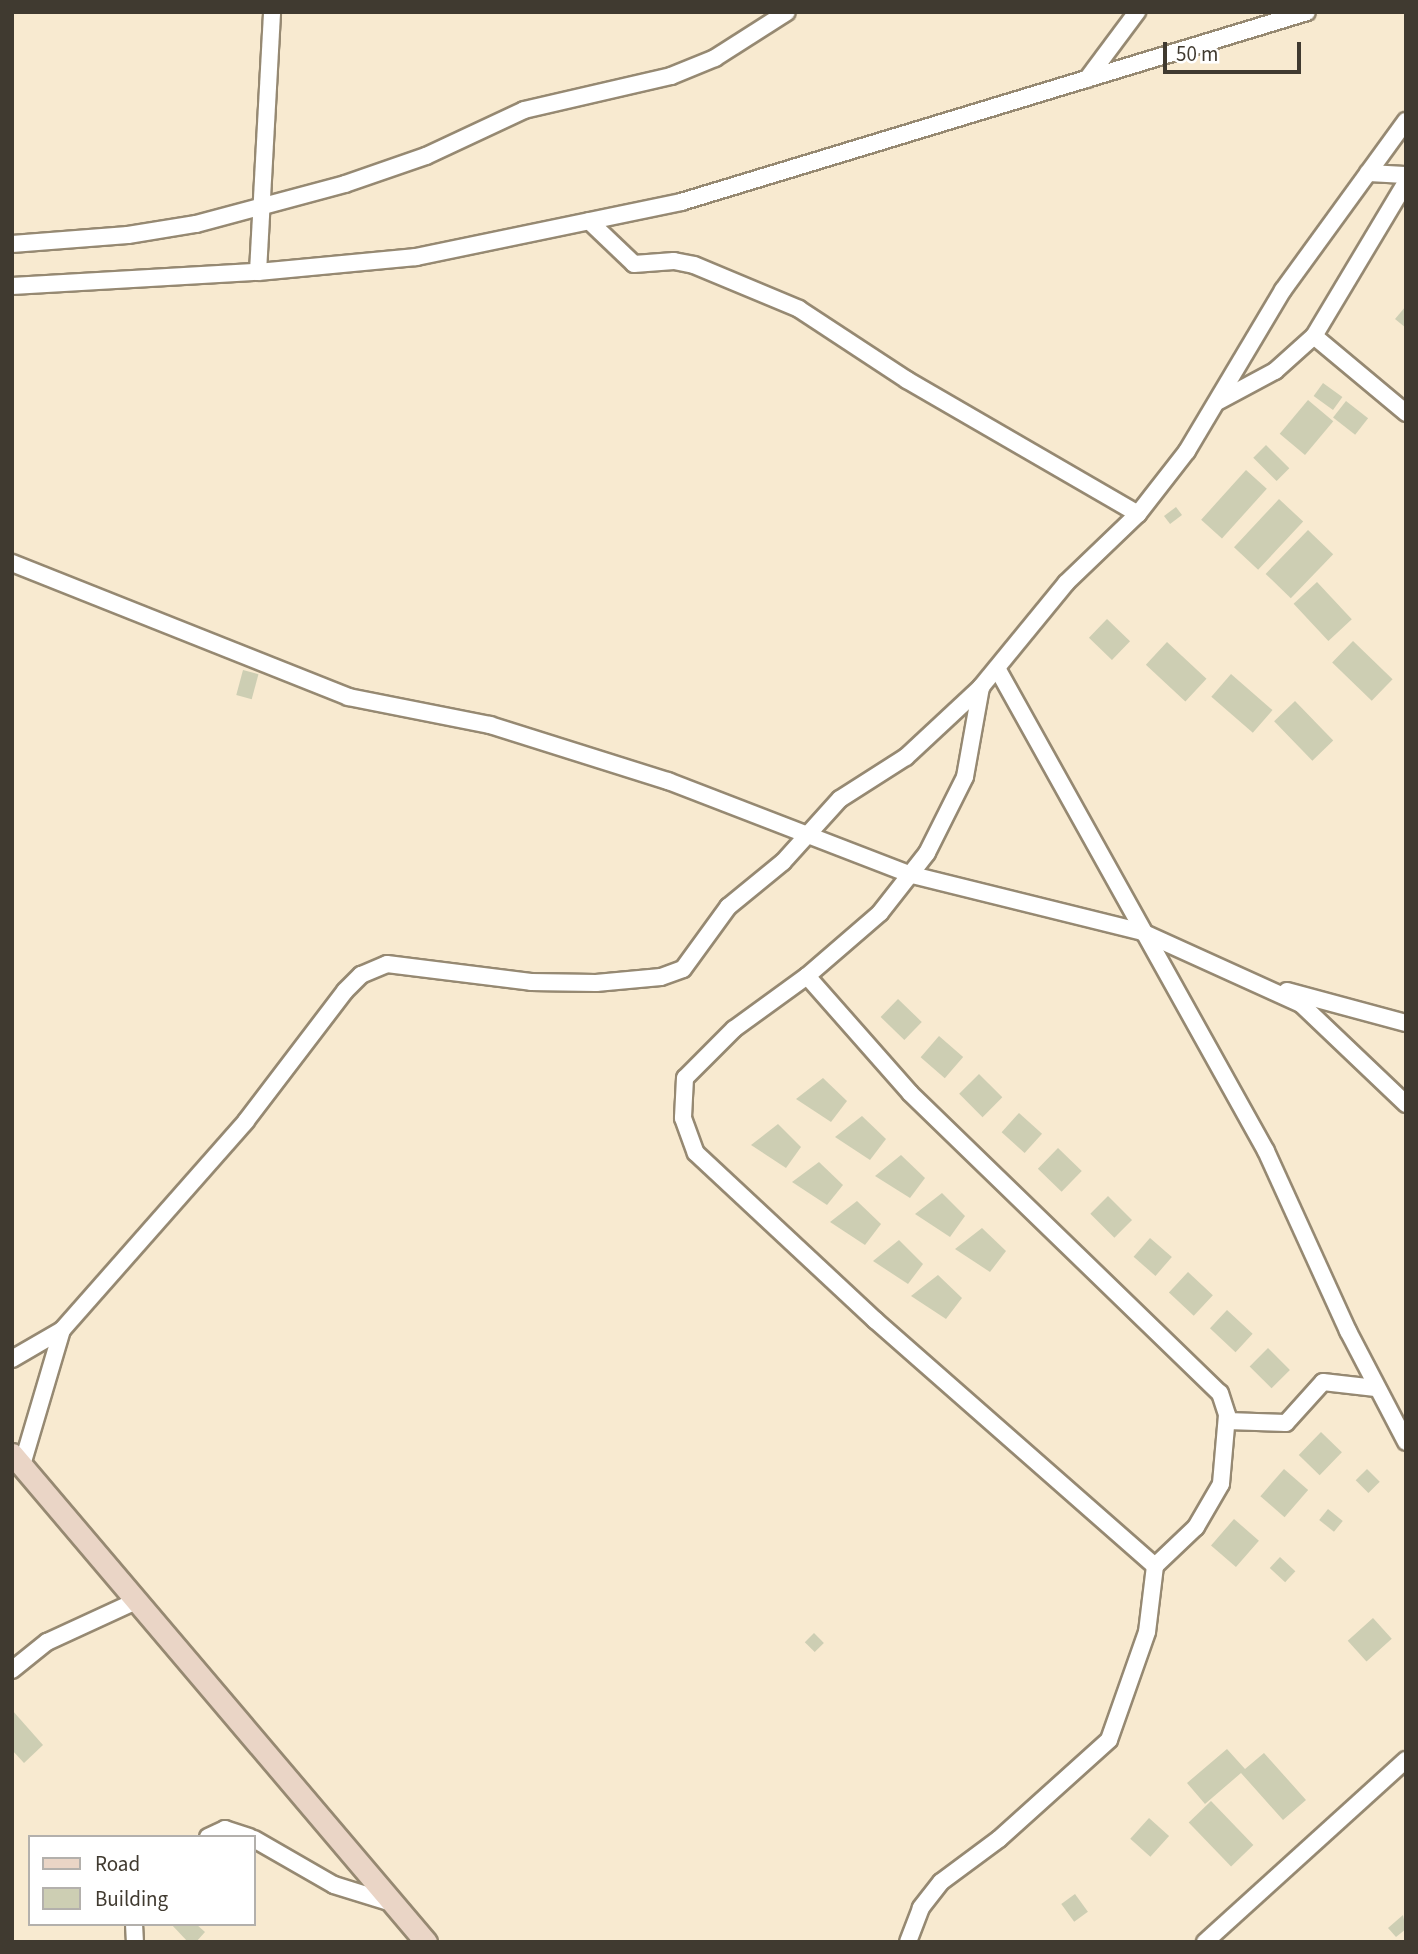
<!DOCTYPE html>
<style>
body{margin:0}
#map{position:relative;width:1418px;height:1954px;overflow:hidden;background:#f8ead0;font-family:"Source Sans 3",sans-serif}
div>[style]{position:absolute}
.building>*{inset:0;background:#cdceb3;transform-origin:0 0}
.roads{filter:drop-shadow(2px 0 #968972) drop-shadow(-2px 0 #968972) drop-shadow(0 2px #968972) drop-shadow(0 -2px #968972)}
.minor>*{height:16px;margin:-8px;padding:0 8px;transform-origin:8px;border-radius:8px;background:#fff}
.secondary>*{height:21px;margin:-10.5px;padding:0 10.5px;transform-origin:10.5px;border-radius:10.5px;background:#ead5c6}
span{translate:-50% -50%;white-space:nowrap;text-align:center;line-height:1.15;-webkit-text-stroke:5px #fff;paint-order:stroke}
.frame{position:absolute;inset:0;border:14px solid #403a30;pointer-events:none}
.legend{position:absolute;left:28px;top:1835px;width:228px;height:91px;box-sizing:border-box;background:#fff;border:2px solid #b3b0ac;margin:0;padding:9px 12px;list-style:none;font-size:21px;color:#403a30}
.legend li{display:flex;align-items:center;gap:14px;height:35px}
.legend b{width:35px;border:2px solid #b3b0ac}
.scale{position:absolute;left:1163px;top:42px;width:138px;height:32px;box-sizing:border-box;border:4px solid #403a30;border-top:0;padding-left:9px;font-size:21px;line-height:24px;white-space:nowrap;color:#403a30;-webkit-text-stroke:5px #fff;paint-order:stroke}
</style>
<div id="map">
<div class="building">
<i style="clip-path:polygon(1406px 306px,1406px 328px,1395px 319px)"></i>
<i style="left:1323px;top:383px;width:24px;height:16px;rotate:36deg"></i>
<i style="left:1308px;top:400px;width:33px;height:44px;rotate:40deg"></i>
<i style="left:1346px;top:401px;width:28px;height:21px;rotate:38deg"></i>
<i style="left:1266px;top:445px;width:33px;height:18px;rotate:45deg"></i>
<i style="left:1246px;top:470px;width:28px;height:67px;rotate:42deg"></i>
<i style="left:1279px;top:499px;width:33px;height:66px;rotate:43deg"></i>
<i style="left:1176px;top:507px;width:10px;height:15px;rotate:53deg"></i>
<i style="left:1308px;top:530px;width:35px;height:61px;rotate:44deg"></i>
<i style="left:1317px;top:582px;width:51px;height:32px;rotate:47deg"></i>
<i style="left:1107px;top:619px;width:32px;height:26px;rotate:44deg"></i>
<i style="left:1353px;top:641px;width:55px;height:30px;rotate:44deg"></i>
<i style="left:1167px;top:642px;width:54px;height:31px;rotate:43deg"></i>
<i style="left:243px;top:670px;width:16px;height:26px;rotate:15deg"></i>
<i style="left:1231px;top:674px;width:55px;height:30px;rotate:41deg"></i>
<i style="left:1295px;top:701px;width:55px;height:29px;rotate:46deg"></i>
<i style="left:898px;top:999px;width:33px;height:25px;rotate:44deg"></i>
<i style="left:939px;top:1036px;width:32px;height:28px;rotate:41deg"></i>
<i style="left:979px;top:1074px;width:33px;height:28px;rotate:45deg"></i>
<i style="clip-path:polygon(823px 1078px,847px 1101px,831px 1122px,796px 1099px)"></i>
<i style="left:1019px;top:1113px;width:31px;height:26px;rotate:42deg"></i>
<i style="clip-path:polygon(862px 1116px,886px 1139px,870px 1160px,835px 1137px)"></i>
<i style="clip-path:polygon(778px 1124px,801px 1147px,786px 1168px,751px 1145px)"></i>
<i style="left:1058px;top:1148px;width:33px;height:29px;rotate:44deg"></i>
<i style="clip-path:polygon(901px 1155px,925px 1178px,910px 1198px,875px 1176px)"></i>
<i style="clip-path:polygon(819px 1162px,843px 1185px,827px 1205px,792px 1182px)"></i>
<i style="clip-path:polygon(942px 1193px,965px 1216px,950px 1237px,915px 1214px)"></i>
<i style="left:1108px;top:1196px;width:34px;height:25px;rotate:45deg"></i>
<i style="clip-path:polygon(857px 1201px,881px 1224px,865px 1245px,830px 1222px)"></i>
<i style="clip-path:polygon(982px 1228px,1006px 1251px,990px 1272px,955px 1249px)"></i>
<i style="left:1150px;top:1238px;width:29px;height:25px;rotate:41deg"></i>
<i style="clip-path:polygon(899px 1240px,923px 1264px,908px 1284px,873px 1261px)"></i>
<i style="left:1188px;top:1272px;width:34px;height:28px;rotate:43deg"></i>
<i style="clip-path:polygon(938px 1275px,962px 1298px,946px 1319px,911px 1296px)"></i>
<i style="left:1227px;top:1310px;width:35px;height:25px;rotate:43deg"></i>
<i style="left:1268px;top:1348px;width:31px;height:26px;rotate:45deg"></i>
<i style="left:1321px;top:1432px;width:29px;height:32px;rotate:44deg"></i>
<i style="left:1284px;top:1469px;width:32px;height:36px;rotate:41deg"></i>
<i style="left:1367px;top:1469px;width:18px;height:16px;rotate:45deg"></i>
<i style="left:1328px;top:1509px;width:19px;height:14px;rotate:39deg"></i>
<i style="left:1234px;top:1519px;width:33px;height:35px;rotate:41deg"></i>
<i style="left:1280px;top:1557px;width:21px;height:15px;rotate:43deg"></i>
<i style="left:1373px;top:1618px;width:28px;height:34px;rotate:48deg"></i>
<i style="left:814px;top:1633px;width:14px;height:13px;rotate:45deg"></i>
<i style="clip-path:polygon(12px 1710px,43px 1745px,24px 1763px,12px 1750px)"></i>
<i style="clip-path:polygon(1227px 1749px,1245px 1769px,1264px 1753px,1306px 1800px,1283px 1820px,1241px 1773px,1205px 1804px,1187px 1783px)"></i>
<i style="left:1211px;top:1801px;width:61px;height:31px;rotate:46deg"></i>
<i style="left:1149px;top:1818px;width:27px;height:28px;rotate:42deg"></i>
<i style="left:1075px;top:1894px;width:22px;height:17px;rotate:54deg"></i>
<i style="clip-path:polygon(1403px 1915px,1406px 1929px,1396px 1937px,1388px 1928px)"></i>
<i style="clip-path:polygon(171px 1924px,196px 1924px,205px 1932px,196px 1942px,188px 1942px)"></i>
</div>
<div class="roads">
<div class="minor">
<i style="left:1087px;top:79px;width:84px;rotate:-53.3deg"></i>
<i style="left:1368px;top:173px;width:38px;rotate:3deg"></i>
<i style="left:589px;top:221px;width:62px;rotate:43.7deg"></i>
<i style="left:634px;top:264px;width:40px;rotate:-4.3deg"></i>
<i style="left:674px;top:261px;width:20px;rotate:11deg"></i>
<i style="left:694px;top:265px;width:114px;rotate:22.7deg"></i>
<i style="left:799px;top:309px;width:129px;rotate:33.3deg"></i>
<i style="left:907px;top:380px;width:267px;rotate:30.1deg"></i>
<i style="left:12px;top:244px;width:116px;rotate:-4.4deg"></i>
<i style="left:128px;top:235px;width:69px;rotate:-9.2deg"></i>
<i style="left:196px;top:224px;width:154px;rotate:-15deg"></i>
<i style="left:345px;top:184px;width:86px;rotate:-19.1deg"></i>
<i style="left:426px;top:156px;width:108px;rotate:-25.1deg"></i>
<i style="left:524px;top:110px;width:151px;rotate:-13deg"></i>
<i style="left:671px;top:76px;width:48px;rotate:-22.2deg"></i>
<i style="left:715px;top:58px;width:85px;rotate:-32.6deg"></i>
<i style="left:258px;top:272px;width:260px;rotate:-86.9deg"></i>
<i style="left:12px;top:286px;width:246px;rotate:-3.3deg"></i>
<i style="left:258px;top:272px;width:159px;rotate:-5.4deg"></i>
<i style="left:416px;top:257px;width:271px;rotate:-11.7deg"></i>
<i style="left:681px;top:202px;width:654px;rotate:-16.88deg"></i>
<i style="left:1314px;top:336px;width:120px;rotate:39.9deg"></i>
<i style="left:1219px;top:401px;width:64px;rotate:-28.2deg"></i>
<i style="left:1275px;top:371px;width:52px;rotate:-41.9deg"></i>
<i style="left:1314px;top:336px;width:179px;rotate:-59.1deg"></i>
<i style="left:12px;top:563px;width:362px;rotate:21.7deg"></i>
<i style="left:348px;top:697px;width:145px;rotate:11.2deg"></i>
<i style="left:490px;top:725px;width:187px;rotate:17.5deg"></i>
<i style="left:668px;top:781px;width:261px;rotate:21.1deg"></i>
<i style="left:912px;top:875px;width:237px;rotate:13.9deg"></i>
<i style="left:1142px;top:932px;width:175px;rotate:24.4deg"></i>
<i style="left:1301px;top:1004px;width:145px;rotate:43.6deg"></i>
<i style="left:998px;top:670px;width:551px;rotate:60.87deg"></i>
<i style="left:1266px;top:1151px;width:198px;rotate:65.5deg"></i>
<i style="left:1348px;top:1331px;width:125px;rotate:62.4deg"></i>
<i style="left:981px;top:687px;width:91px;rotate:100.1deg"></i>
<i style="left:965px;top:777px;width:85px;rotate:116.6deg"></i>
<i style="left:927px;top:853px;width:76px;rotate:128.1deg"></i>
<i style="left:880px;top:913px;width:96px;rotate:139.2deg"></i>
<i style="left:807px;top:976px;width:90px;rotate:144deg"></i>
<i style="left:734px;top:1029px;width:69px;rotate:135deg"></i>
<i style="left:685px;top:1078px;width:40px;rotate:92.9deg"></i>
<i style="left:683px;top:1118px;width:37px;rotate:70deg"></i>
<i style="left:696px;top:1153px;width:245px;rotate:43deg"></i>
<i style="left:875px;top:1320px;width:373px;rotate:41.3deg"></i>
<i style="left:807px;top:976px;width:156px;rotate:48.6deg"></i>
<i style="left:910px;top:1093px;width:431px;rotate:44.1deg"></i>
<i style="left:1220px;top:1393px;width:23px;rotate:72deg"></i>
<i style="left:1227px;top:1415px;width:69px;rotate:95deg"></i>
<i style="left:1221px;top:1484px;width:50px;rotate:120.2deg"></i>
<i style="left:1196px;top:1527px;width:57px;rotate:136.4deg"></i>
<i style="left:1155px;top:1566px;width:66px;rotate:96.9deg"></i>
<i style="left:1147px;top:1632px;width:114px;rotate:109.4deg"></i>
<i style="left:1109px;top:1740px;width:148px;rotate:138deg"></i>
<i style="left:999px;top:1839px;width:72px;rotate:143.4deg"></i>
<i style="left:941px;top:1882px;width:33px;rotate:128deg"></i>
<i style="left:921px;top:1908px;width:36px;rotate:111deg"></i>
<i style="left:1287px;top:991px;width:123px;rotate:15.1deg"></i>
<i style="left:12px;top:1359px;width:58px;rotate:-30.1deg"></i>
<i style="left:1227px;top:1421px;width:59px;rotate:1.9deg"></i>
<i style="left:1286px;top:1423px;width:55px;rotate:-47.9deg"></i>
<i style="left:1323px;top:1382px;width:53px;rotate:6.5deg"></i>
<i style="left:22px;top:1465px;width:141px;rotate:-73.5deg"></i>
<i style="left:62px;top:1330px;width:278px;rotate:-48.6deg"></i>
<i style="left:246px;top:1121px;width:163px;rotate:-52.7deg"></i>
<i style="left:345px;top:991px;width:23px;rotate:-45deg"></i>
<i style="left:361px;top:975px;width:28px;rotate:-23deg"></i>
<i style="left:387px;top:964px;width:145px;rotate:7.1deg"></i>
<i style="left:531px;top:982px;width:65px;rotate:0.9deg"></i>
<i style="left:596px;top:983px;width:65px;rotate:-5.3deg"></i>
<i style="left:661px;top:977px;width:23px;rotate:-20deg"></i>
<i style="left:683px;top:969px;width:77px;rotate:-54deg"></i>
<i style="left:728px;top:907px;width:71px;rotate:-39.3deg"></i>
<i style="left:783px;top:862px;width:85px;rotate:-47.9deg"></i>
<i style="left:840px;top:799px;width:78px;rotate:-32.5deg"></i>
<i style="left:906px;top:757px;width:103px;rotate:-43deg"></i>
<i style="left:981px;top:687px;width:134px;rotate:-50.7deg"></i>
<i style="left:1066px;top:583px;width:100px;rotate:-43.8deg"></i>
<i style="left:1138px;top:514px;width:80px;rotate:-52.1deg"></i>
<i style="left:1187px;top:451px;width:187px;rotate:-59.2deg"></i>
<i style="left:1283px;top:290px;width:209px;rotate:-54deg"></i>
<i style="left:12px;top:1670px;width:45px;rotate:-38.7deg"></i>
<i style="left:47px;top:1642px;width:98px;rotate:-24.7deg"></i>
<i style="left:208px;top:1837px;width:19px;rotate:-25deg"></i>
<i style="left:225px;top:1829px;width:26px;rotate:18deg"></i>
<i style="left:254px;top:1839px;width:92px;rotate:29.9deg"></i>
<i style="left:334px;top:1885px;width:61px;rotate:17.2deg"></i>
<i style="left:134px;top:1924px;width:18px;rotate:87deg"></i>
<i style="left:1205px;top:1942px;width:271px;rotate:-42.2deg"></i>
</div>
<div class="secondary">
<i style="left:12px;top:1454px;width:640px;rotate:49.69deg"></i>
</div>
</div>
<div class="frame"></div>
<ul class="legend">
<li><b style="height:9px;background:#ead5c6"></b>Road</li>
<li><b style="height:19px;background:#cdceb3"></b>Building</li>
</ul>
<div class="scale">50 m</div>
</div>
